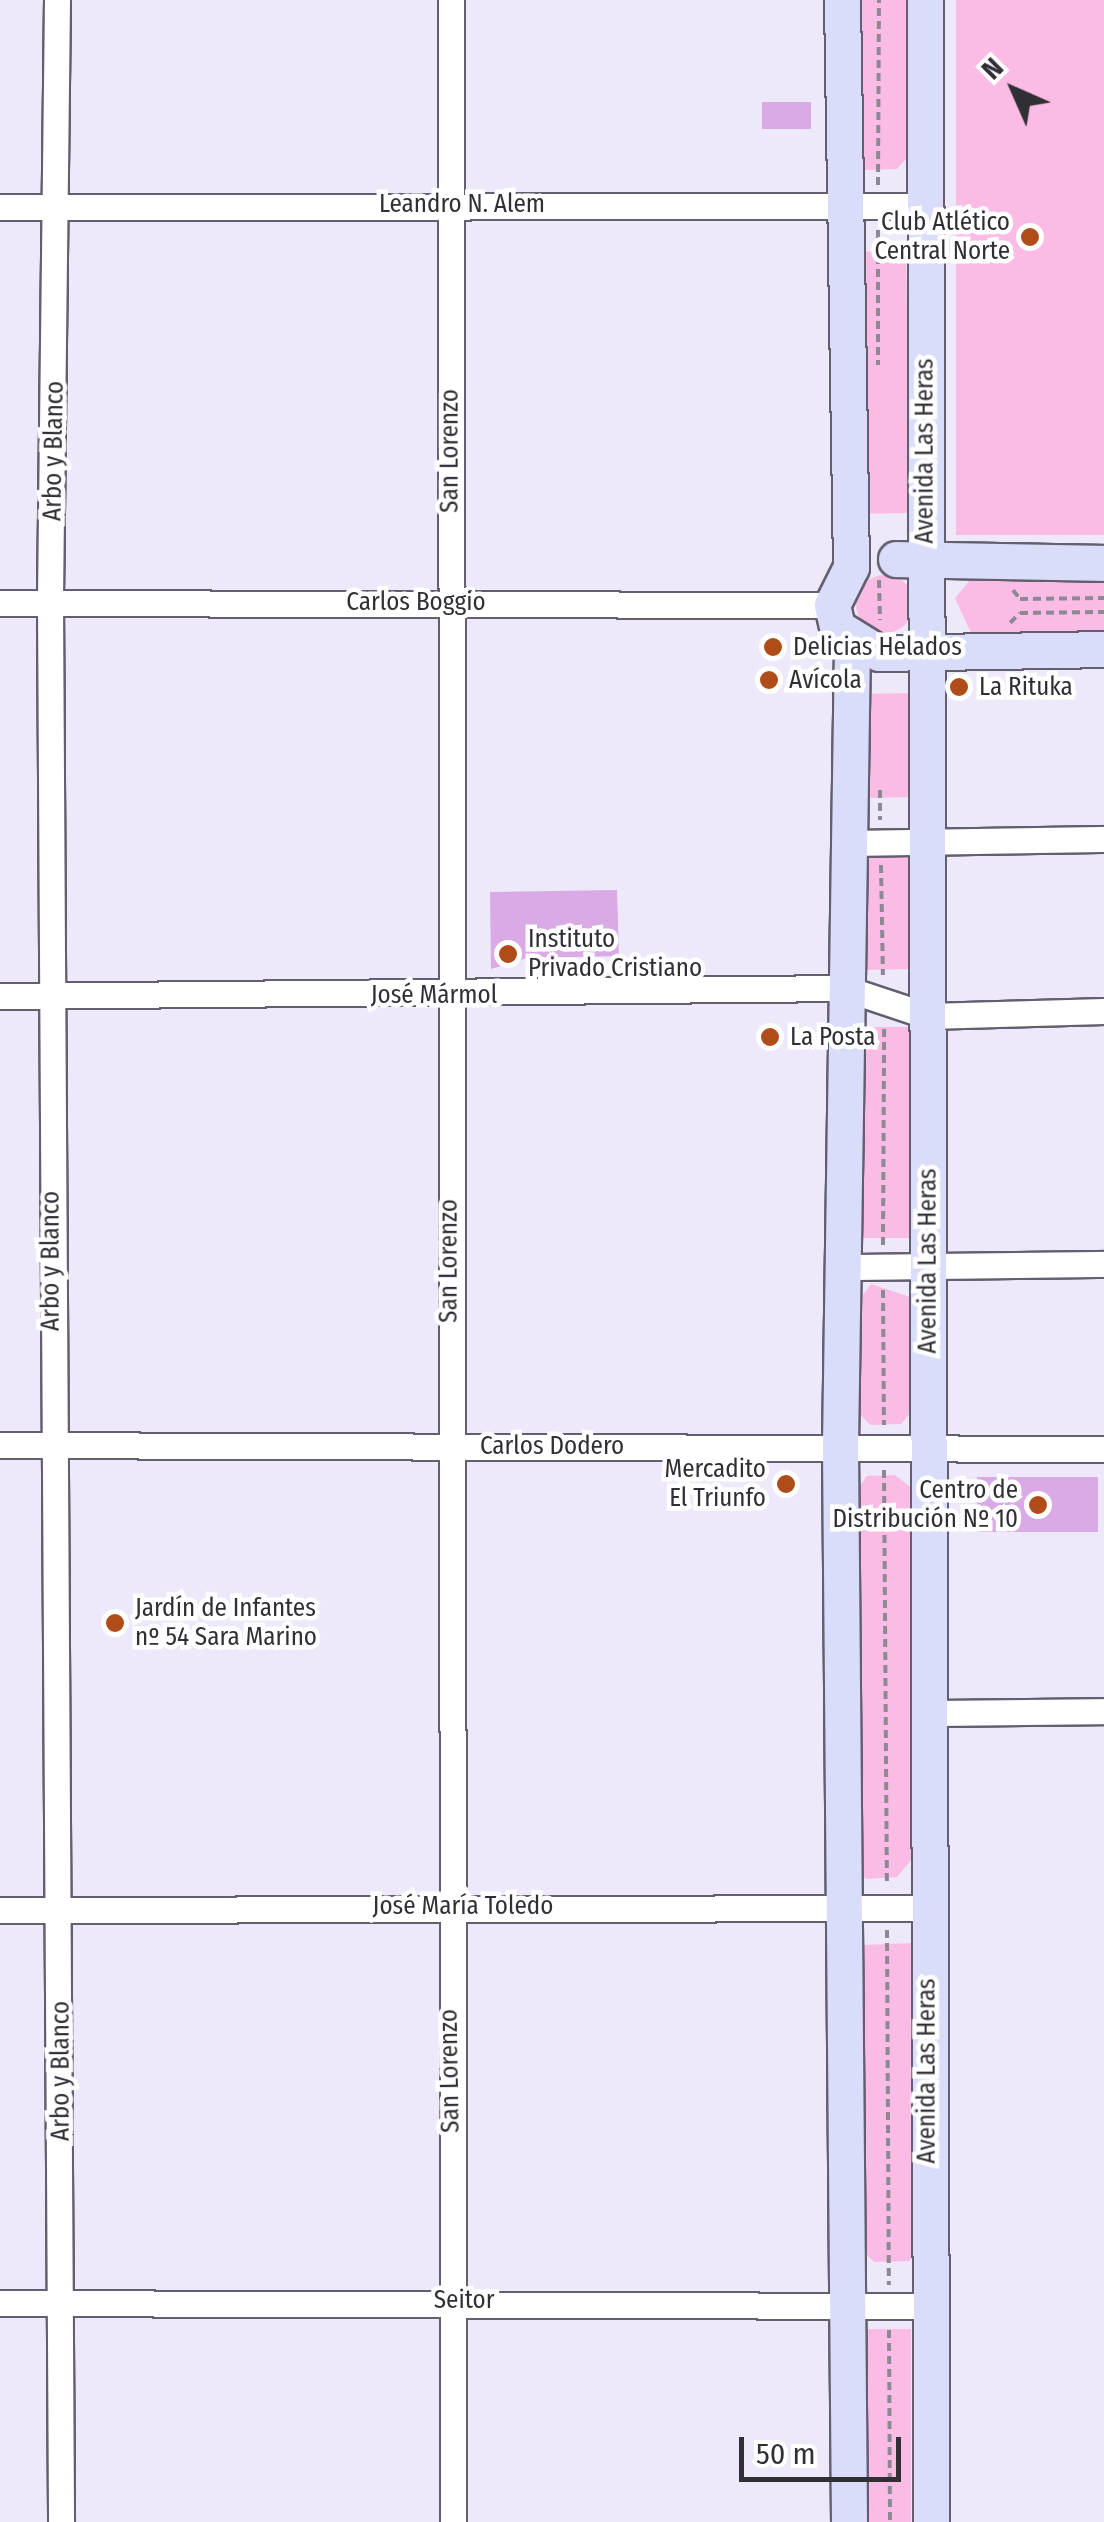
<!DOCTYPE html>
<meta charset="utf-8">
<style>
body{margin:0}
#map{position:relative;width:1104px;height:2522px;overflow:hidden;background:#ede8fa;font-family:"Fira Sans Condensed",sans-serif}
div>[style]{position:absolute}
.green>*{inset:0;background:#fabce4;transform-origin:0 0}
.round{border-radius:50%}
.building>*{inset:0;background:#d9aae6;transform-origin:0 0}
.path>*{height:4px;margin-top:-2px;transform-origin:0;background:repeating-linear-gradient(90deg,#8c8995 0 8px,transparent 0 13px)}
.roads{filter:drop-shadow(2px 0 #635f6e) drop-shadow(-2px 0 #635f6e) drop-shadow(0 2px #635f6e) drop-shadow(0 -2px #635f6e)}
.street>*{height:25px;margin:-12.5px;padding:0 12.5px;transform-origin:12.5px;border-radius:12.5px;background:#fff}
.secondary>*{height:35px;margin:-17.5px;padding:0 17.5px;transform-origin:17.5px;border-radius:17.5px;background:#daddfa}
.dots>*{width:28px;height:28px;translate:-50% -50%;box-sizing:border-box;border:5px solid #fff;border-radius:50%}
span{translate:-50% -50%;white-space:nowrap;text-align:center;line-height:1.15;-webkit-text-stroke:9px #fff;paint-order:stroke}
.street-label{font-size:25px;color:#312f36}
.poi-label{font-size:25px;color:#312f36}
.right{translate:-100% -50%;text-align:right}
.left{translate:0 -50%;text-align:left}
.north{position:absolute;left:964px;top:40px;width:100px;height:100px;-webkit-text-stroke:8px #fff;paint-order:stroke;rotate:315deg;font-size:28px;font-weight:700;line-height:40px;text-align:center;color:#312f36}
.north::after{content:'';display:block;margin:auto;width:35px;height:45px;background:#312f36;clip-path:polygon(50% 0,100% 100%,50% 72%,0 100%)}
.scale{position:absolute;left:739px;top:2437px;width:162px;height:45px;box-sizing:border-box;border:5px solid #312f36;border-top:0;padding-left:12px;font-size:30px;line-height:35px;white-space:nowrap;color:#312f36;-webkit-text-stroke:8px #fff;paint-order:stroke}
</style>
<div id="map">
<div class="green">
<i style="clip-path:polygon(854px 0,914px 0,914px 150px,897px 169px,864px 170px,852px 154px)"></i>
<i style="left:956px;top:0;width:148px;height:535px"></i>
<i style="left:906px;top:251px;width:262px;height:47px;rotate:89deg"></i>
<i style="clip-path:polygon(975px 574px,1104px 575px,1104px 634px,971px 633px,955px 598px)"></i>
<i class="round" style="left:856px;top:575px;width:58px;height:58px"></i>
<i style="left:913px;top:693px;width:104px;height:53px;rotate:89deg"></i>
<i style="left:911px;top:856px;width:113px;height:52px;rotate:89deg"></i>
<i style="left:909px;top:1027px;width:211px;height:52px;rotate:90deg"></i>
<i style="clip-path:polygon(871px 1284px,913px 1298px,912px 1411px,901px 1424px,870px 1425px,857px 1411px,860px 1299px)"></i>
<i style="clip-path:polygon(895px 1475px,914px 1490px,913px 1858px,897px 1877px,866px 1879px,850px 1859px,853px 1495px,867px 1476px)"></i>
<i style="clip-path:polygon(916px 1943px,919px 2241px,910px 2261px,874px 2262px,861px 2249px,860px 1945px)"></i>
<i style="left:862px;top:2329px;width:49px;height:193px"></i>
</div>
<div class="building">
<i style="left:811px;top:102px;width:27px;height:49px;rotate:90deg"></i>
<i style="clip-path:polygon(617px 890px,619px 956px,527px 958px,491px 969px,490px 892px)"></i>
<i style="left:1098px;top:1477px;width:55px;height:121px;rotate:90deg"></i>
</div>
<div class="path">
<i style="left:878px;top:185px;width:185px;rotate:-89.7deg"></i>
<i style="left:878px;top:230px;width:135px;rotate:90deg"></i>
<i style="left:879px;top:580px;width:40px;rotate:88.6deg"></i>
<i style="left:1013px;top:590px;width:11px;rotate:52deg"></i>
<i style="left:1020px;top:599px;width:84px;rotate:-0.7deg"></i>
<i style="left:1010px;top:623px;width:14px;rotate:-45deg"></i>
<i style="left:1020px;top:613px;width:84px;rotate:-0.7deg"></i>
<i style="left:880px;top:790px;width:30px;rotate:90deg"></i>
<i style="left:881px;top:865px;width:110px;rotate:89deg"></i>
<i style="left:883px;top:1245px;width:220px;rotate:-89.7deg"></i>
<i style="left:883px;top:1290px;width:135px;rotate:89.6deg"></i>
<i style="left:884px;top:1470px;width:415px;rotate:89.6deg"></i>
<i style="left:887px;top:1930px;width:355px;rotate:89.7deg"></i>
<i style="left:889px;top:2330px;width:192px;rotate:89.7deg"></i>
</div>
<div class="roads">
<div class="street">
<i style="left:57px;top:0;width:603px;rotate:90.67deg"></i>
<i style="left:50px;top:603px;width:1919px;rotate:89.67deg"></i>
<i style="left:451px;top:0;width:2522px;rotate:89.95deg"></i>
<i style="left:0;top:207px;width:923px;rotate:-0.06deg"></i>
<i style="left:0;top:603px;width:832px;rotate:0.14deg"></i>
<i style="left:847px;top:843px;width:257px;rotate:-0.9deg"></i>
<i style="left:0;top:996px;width:844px;rotate:-0.54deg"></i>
<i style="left:844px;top:988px;width:89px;rotate:18.4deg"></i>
<i style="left:928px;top:1016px;width:176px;rotate:-1.6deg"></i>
<i style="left:847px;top:1267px;width:257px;rotate:-0.7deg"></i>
<i style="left:0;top:1445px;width:1104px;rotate:0.21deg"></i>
<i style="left:926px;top:1713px;width:178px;rotate:-0.6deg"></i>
<i style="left:0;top:1910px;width:926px;rotate:-0.12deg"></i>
<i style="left:0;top:2303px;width:928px;rotate:0.19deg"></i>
</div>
<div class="secondary">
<i style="left:842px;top:0;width:567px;rotate:89.09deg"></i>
<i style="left:851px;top:567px;width:42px;rotate:116.6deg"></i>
<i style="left:832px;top:605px;width:23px;rotate:77deg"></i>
<i style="left:837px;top:627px;width:49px;rotate:31.8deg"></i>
<i style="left:879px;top:653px;width:225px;rotate:-1deg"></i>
<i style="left:925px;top:0;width:2522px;rotate:89.86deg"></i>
<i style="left:896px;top:559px;width:208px;rotate:1.1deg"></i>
<i style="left:849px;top:2522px;width:1077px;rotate:-90.48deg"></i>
<i style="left:840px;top:1445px;width:801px;rotate:-89.14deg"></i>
</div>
</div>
<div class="dots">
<i style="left:1030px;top:237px;background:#b04b1a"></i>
<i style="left:773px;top:647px;background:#b04b1a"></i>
<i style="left:769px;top:680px;background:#b04b1a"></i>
<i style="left:959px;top:687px;background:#b04b1a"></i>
<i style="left:508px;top:954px;background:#b04b1a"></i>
<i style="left:770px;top:1037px;background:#b04b1a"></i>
<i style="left:786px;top:1484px;background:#b04b1a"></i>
<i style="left:1038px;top:1505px;background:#b04b1a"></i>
<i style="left:115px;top:1623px;background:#b04b1a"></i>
</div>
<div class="street-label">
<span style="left:462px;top:204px">Leandro N. Alem</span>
<span style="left:54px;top:451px;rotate:-89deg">Arbo y Blanco</span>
<span style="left:450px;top:451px;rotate:-90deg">San Lorenzo</span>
<span style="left:925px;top:451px;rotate:-90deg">Avenida Las Heras</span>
<span style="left:416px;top:602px">Carlos Boggio</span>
<span style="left:434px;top:995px">José Mármol</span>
<span style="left:51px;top:1261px;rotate:-90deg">Arbo y Blanco</span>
<span style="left:449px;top:1261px;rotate:-90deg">San Lorenzo</span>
<span style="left:928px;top:1261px;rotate:-90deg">Avenida Las Heras</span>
<span style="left:552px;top:1446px">Carlos Dodero</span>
<span style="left:463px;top:1906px">José María Toledo</span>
<span style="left:61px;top:2071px;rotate:-90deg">Arbo y Blanco</span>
<span style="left:450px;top:2071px;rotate:-91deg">San Lorenzo</span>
<span style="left:927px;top:2071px;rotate:-90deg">Avenida Las Heras</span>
<span style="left:464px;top:2300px">Seitor</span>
</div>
<div class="poi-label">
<span class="right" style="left:1010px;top:237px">Club Atlético<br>Central Norte</span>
<span class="left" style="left:793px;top:647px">Delicias Helados</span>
<span class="left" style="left:789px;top:680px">Avícola</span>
<span class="left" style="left:979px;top:687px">La Rituka</span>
<span class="left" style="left:528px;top:954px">Instituto<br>Privado Cristiano</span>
<span class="left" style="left:790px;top:1037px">La Posta</span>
<span class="right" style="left:766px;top:1484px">Mercadito<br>El Triunfo</span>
<span class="right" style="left:1018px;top:1505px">Centro de<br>Distribución Nº 10</span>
<span class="left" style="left:135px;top:1623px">Jardín de Infantes<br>nº 54 Sara Marino</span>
</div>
<div class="north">N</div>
<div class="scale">50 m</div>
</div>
